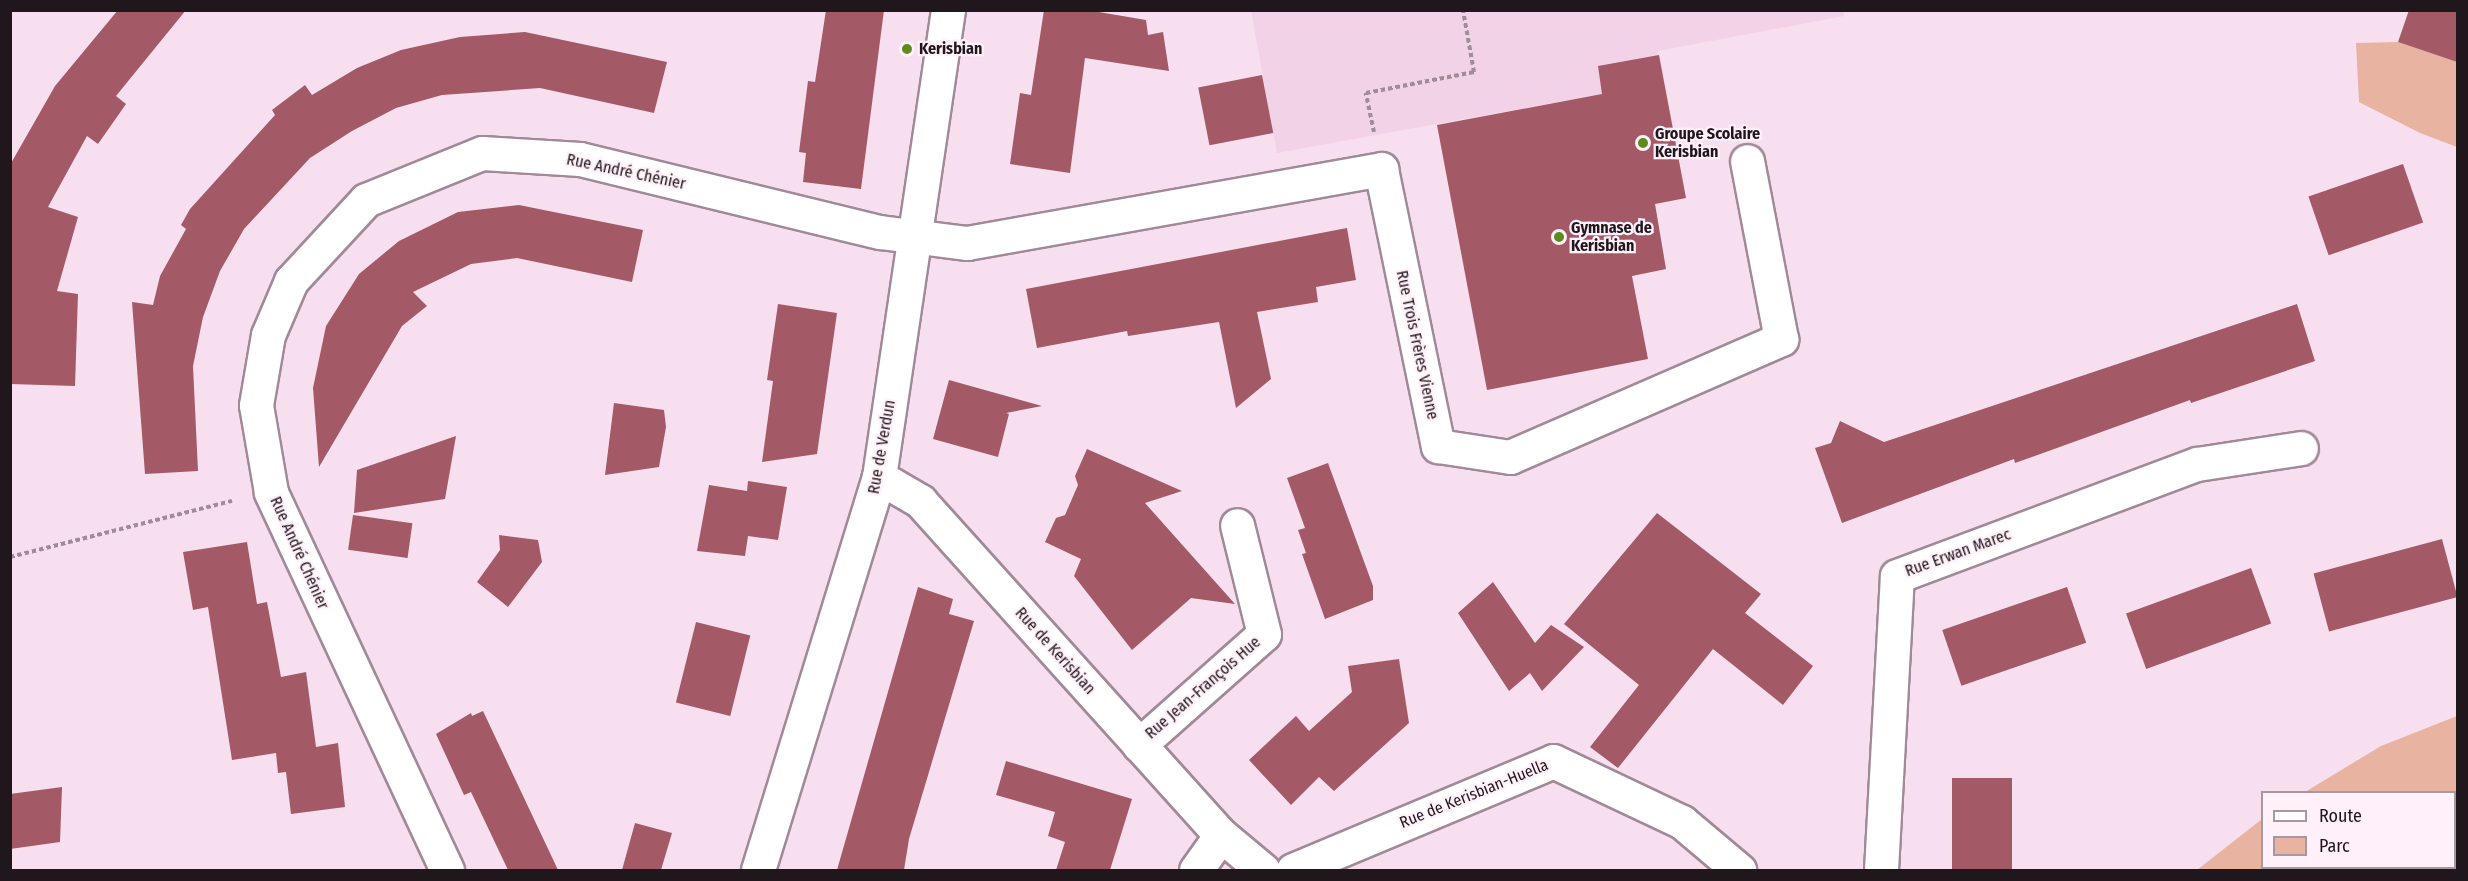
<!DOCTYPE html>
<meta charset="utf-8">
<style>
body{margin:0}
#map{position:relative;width:2468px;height:881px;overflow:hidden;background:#f8dfef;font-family:"Fira Sans Condensed",sans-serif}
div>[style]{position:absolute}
.built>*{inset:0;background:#f2d2e6}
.green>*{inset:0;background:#e8b3a1}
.building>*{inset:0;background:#a35966;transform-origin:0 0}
.path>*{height:4px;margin-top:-2px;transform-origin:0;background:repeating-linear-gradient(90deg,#9e8c98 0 4.5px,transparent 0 7.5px)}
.roads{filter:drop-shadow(2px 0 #a08998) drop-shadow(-2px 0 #a08998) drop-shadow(0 2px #a08998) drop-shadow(0 -2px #a08998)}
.minor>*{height:33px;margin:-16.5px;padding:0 16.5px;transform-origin:16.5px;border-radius:16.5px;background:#fff}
.dots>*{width:16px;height:16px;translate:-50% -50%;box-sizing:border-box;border:3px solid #fff0f9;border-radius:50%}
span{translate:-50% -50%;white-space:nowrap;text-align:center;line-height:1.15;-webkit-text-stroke:4.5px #fff0f9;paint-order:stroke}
.poi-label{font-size:16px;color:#1f171c;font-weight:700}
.left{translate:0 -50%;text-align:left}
.street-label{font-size:16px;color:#1f171c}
.frame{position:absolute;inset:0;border:12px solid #1f171c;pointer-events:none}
.legend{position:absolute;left:2261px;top:791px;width:195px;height:78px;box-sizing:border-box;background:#fff0f9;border:2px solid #a599a1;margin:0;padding:8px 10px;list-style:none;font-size:18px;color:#1f171c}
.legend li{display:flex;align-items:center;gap:12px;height:30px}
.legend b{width:30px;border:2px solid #a599a1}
</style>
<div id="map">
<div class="built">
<i style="clip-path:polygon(1843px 10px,1844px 16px,1658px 51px,1686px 198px,1655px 204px,1666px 269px,1632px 276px,1602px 94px,1277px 153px,1251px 11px)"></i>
</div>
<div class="green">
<i style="clip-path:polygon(2398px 42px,2457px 62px,2457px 147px,2420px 133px,2359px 102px,2356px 43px)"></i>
<i style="clip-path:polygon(2457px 716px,2457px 870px,2197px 870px,2262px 819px,2262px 868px,2454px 868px,2454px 792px,2305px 792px,2381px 746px)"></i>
</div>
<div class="building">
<i style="clip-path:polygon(118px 10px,186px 10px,116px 96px,126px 104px,98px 144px,87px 136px,48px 207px,78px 217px,57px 291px,78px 294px,75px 386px,10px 384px,10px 165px,55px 86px)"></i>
<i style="clip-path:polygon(826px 10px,884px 10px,861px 189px,803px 182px,806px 153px,799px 152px,808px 81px,815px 82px)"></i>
<i style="clip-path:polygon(1044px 10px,1087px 10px,1146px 20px,1148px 35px,1163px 32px,1169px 71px,1085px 58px,1070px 173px,1010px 164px,1020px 93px,1031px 95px)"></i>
<i style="clip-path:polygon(2409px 10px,2457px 10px,2457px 62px,2398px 42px)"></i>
<i style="clip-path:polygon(525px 32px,667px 62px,654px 113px,540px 88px,442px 95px,396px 108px,352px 131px,310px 158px,244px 229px,220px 271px,203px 317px,193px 366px,198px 471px,145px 474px,132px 302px,153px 305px,160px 276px,186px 229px,181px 225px,190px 209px,275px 115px,272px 110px,305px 85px,312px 95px,357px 68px,401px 50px,460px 37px)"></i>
<i style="clip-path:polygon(1659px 55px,1686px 198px,1655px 204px,1666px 269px,1632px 276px,1648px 359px,1487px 390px,1437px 125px,1602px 94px,1598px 66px)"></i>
<i style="left:1262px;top:75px;width:59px;height:65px;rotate:79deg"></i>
<i style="left:2403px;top:164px;width:62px;height:100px;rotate:71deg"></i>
<i style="clip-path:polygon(519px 205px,643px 230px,632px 282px,517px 258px,471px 264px,413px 292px,427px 306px,402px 326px,319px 467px,313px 388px,326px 326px,359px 274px,399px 241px,458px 212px)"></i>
<i style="clip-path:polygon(1347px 228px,1356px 280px,1316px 287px,1318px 302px,1257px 312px,1271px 379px,1236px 408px,1219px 322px,1128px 336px,1127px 331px,1037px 348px,1026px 289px)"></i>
<i style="clip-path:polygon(778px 304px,837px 313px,817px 454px,762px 462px,773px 381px,767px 380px)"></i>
<i style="clip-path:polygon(2297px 304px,2315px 361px,2191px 403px,2190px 400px,2015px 463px,2014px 459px,1842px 523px,1815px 448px,1831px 443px,1840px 421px,1884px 442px)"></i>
<i style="clip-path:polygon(949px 380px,1042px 406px,1006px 413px,1009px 414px,998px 457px,933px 439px)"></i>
<i style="clip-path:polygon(614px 403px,664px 410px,666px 427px,659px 467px,605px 475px)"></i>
<i style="clip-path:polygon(456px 436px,445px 499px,354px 513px,357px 470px)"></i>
<i style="clip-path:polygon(1087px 449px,1182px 491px,1145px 503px,1235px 604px,1191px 598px,1132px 650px,1074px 576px,1081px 559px,1045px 542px,1056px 518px,1065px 515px,1078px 485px,1075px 476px)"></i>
<i style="clip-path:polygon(1328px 463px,1373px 586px,1373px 600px,1325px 619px,1302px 554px,1306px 553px,1298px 530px,1305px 528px,1287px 478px)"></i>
<i style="clip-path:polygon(748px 481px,787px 487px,778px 540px,748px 536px,745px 556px,697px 551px,709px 485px,747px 491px)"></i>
<i style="clip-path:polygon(1657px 513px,1761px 594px,1745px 613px,1813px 666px,1783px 705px,1713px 649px,1618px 768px,1590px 747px,1639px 685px,1564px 624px)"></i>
<i style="left:353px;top:515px;width:60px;height:35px;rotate:8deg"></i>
<i style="clip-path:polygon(499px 535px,538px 540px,542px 562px,508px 607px,477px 582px,500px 550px)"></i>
<i style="left:2442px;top:539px;width:60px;height:133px;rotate:75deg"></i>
<i style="clip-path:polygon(247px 542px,257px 604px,267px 602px,281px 677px,306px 672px,316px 747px,338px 743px,345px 807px,291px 814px,286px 772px,278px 773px,276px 753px,232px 760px,208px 607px,193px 610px,183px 552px)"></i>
<i style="left:2251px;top:568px;width:59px;height:133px;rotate:70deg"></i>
<i style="clip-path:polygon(1493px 582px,1535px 643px,1551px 625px,1584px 647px,1542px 691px,1530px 673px,1509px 691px,1458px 613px)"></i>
<i style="clip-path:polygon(918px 587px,953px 599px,949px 614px,974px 621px,909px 839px,904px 870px,837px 870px)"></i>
<i style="left:2067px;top:587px;width:59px;height:132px;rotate:71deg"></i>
<i style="left:696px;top:622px;width:56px;height:83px;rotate:14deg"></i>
<i style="clip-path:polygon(1399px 659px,1409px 723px,1334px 791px,1319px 777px,1291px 805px,1249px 760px,1296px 716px,1309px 731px,1352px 692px,1348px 666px)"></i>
<i style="clip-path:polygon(483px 711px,558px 870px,508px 870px,471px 792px,464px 795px,436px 734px,471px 713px,472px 716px)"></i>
<i style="clip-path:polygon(1006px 761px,1132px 799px,1110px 870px,1056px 870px,1065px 842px,1048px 836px,1055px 812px,996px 795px)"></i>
<i style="left:1952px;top:778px;width:60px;height:92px"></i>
<i style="clip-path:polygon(62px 787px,60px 842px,10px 849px,10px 794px)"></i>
<i style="clip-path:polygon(635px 823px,672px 833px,661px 870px,622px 870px)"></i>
</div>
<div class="path">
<i style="left:1374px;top:132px;width:40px;rotate:-102deg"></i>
<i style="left:1366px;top:93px;width:110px;rotate:-11deg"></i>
<i style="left:1474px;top:72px;width:63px;rotate:-100.1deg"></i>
<i style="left:10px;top:557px;width:229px;rotate:-14.2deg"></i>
</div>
<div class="roads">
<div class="minor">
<i style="left:879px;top:477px;width:48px;rotate:30.3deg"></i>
<i style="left:920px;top:501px;width:450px;rotate:48deg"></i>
<i style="left:1221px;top:835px;width:55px;rotate:39.8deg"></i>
<i style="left:1139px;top:745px;width:167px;rotate:-41.6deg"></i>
<i style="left:1264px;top:634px;width:112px;rotate:-103.9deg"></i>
<i style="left:447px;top:870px;width:417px;rotate:-115deg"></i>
<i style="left:271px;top:492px;width:88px;rotate:-99.8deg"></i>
<i style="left:256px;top:405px;width:71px;rotate:-80.3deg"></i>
<i style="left:268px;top:335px;width:59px;rotate:-66.9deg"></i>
<i style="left:291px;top:281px;width:110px;rotate:-47.2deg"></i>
<i style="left:366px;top:200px;width:125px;rotate:-22.1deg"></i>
<i style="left:482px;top:153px;width:98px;rotate:3.5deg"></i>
<i style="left:580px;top:159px;width:309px;rotate:13.7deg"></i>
<i style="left:880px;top:232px;width:88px;rotate:7.2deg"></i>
<i style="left:967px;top:243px;width:421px;rotate:-10.1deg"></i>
<i style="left:1381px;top:169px;width:283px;rotate:78.4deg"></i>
<i style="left:1438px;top:446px;width:73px;rotate:8.7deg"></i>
<i style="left:1510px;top:457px;width:296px;rotate:-23.5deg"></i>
<i style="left:1781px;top:339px;width:181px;rotate:-100.8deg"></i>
<i style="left:758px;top:870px;width:411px;rotate:-72.9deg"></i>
<i style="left:879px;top:477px;width:472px;rotate:-81.6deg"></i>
<i style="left:1196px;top:870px;width:43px;rotate:-54.5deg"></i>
<i style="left:1293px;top:870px;width:282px;rotate:-22.7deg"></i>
<i style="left:1553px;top:761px;width:143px;rotate:25.3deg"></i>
<i style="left:1682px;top:822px;width:75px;rotate:40.1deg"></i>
<i style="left:1881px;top:870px;width:294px;rotate:-86.9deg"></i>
<i style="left:1897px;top:576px;width:320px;rotate:-20.5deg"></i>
<i style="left:2197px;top:464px;width:105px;rotate:-8.7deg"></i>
</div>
</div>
<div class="dots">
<i style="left:907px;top:49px;background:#5e8b1d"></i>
<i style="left:1643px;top:143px;background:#5e8b1d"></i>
<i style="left:1559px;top:237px;background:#5e8b1d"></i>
</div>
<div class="poi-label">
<span class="left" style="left:919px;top:49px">Kerisbian</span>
<span class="left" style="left:1655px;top:143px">Groupe Scolaire<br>Kerisbian</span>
<span class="left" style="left:1571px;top:237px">Gymnase de<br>Kerisbian</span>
</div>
<div class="street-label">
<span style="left:626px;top:172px;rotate:12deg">Rue André Chénier</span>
<span style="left:1417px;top:345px;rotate:78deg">Rue Trois Frères Vienne</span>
<span style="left:882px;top:447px;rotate:-80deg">Rue de Verdun</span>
<span style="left:299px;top:553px;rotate:66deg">Rue André Chénier</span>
<span style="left:1958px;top:553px;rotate:-20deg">Rue Erwan Marec</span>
<span style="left:1055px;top:651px;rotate:48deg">Rue de Kerisbian</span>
<span style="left:1203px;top:688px;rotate:-41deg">Rue Jean-François Hue</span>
<span style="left:1474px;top:794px;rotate:-22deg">Rue de Kerisbian-Huella</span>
</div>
<div class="frame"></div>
<ul class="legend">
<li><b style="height:8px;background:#fff"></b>Route</li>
<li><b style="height:16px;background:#e8b3a1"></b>Parc</li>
</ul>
</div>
